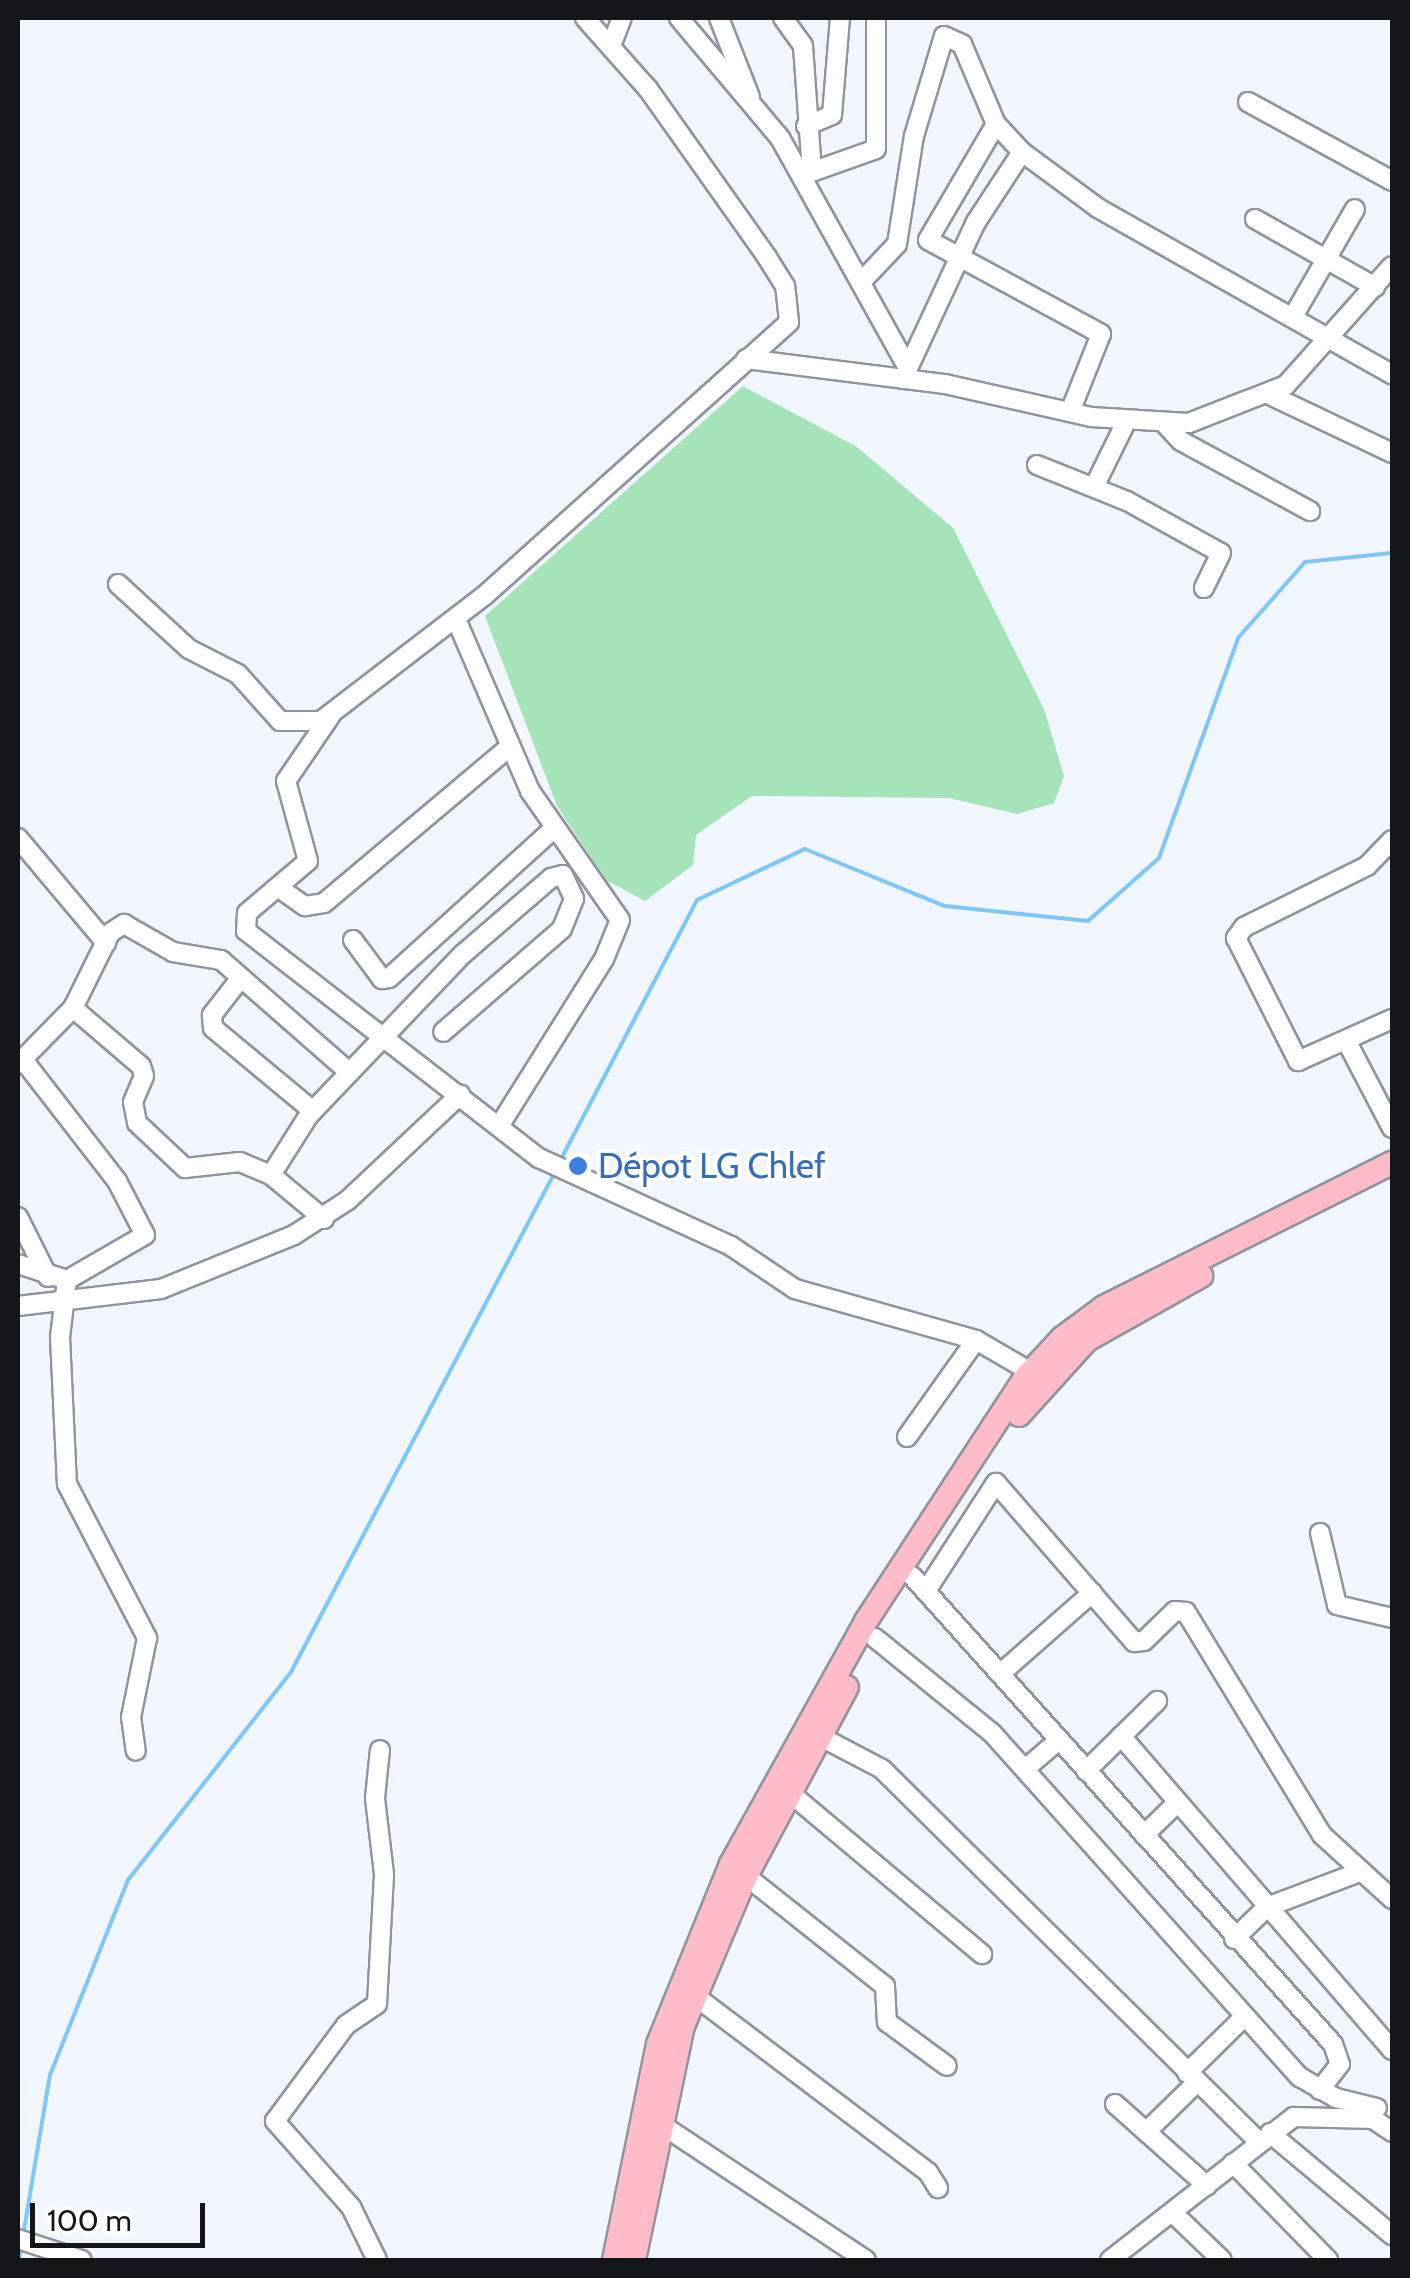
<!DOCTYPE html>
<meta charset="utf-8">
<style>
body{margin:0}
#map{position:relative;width:1410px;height:2278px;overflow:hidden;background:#f1f6ff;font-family:Cabin,sans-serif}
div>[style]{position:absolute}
.green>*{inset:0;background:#a5e4b8}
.stream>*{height:4px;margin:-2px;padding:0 2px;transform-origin:2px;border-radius:2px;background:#7dc7fa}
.roads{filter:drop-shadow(2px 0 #90959d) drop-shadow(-2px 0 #90959d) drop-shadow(0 2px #90959d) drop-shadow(0 -2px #90959d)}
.minor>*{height:18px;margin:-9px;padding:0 9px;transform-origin:9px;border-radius:9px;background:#fff}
.major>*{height:22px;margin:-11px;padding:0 11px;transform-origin:11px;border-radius:11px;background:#fdbcc8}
.dots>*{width:28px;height:28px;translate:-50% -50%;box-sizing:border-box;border:5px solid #fff;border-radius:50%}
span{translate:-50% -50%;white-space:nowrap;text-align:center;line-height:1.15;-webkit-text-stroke:8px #fff;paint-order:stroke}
.shop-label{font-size:35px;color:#366cbe}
.left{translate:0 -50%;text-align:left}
.frame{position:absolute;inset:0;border:20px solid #141619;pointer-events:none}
.scale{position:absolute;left:30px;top:2203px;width:175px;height:45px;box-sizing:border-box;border:5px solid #141619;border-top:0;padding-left:12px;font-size:30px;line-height:35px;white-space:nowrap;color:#141619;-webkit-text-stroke:8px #fff;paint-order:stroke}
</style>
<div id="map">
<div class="green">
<i style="clip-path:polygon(743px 386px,857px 447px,953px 528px,1044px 709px,1064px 776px,1054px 803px,1017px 814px,949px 798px,752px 796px,696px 835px,693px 865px,645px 901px,606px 880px,557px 806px,485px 616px)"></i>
</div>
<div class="stream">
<i style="left:560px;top:1161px;width:295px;rotate:-62.3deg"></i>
<i style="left:697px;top:900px;width:119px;rotate:-25.3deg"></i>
<i style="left:805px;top:849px;width:151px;rotate:22.2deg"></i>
<i style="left:945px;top:906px;width:144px;rotate:6deg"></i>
<i style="left:1088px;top:921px;width:95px;rotate:-41.6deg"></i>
<i style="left:1159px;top:858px;width:234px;rotate:-70.2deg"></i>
<i style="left:1238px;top:638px;width:101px;rotate:-48.6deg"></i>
<i style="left:1305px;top:562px;width:87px;rotate:-5.9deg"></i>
<i style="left:23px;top:2236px;width:163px;rotate:-80.5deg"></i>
<i style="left:50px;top:2075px;width:210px;rotate:-68.2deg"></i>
<i style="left:128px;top:1880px;width:264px;rotate:-51.9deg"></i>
<i style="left:291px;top:1672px;width:563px;rotate:-62.16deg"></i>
<i style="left:19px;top:2260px;width:15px;rotate:-82deg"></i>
</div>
<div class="roads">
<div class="minor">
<i style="left:679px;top:18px;width:157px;rotate:49.9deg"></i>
<i style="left:780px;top:138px;width:263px;rotate:60.9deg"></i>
<i style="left:719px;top:18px;width:85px;rotate:68.6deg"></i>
<i style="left:783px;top:18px;width:34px;rotate:54deg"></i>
<i style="left:803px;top:46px;width:126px;rotate:85.9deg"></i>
<i style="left:611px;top:46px;width:30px;rotate:-69deg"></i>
<i style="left:1248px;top:102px;width:164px;rotate:28.7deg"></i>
<i style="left:996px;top:124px;width:134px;rotate:120.4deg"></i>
<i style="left:928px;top:240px;width:197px;rotate:28.5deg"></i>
<i style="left:1101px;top:334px;width:84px;rotate:111.7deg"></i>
<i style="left:806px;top:126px;width:28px;rotate:-23deg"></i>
<i style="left:832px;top:115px;width:97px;rotate:-85.3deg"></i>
<i style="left:803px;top:175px;width:77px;rotate:-19.6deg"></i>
<i style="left:876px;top:149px;width:131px;rotate:-90deg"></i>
<i style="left:1255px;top:219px;width:138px;rotate:29.5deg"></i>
<i style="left:862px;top:281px;width:51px;rotate:-46.6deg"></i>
<i style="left:897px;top:244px;width:109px;rotate:-81.1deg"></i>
<i style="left:914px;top:136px;width:104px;rotate:-73.3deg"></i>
<i style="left:944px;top:36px;width:20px;rotate:24deg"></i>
<i style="left:962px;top:44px;width:87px;rotate:67deg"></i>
<i style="left:996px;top:124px;width:38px;rotate:47deg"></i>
<i style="left:1294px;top:315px;width:122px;rotate:-60.1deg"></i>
<i style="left:746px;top:359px;width:201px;rotate:7.2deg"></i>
<i style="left:945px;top:384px;width:150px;rotate:12.7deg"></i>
<i style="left:1091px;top:417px;width:98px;rotate:3.5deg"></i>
<i style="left:1189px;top:423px;width:104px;rotate:-21.4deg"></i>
<i style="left:1286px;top:385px;width:159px;rotate:-48.3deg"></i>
<i style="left:903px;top:379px;width:173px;rotate:-65.1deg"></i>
<i style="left:976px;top:222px;width:84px;rotate:-56.7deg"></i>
<i style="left:1022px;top:152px;width:94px;rotate:36.4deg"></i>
<i style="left:1098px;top:208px;width:338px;rotate:29.5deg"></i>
<i style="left:1270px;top:395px;width:135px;rotate:25.4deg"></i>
<i style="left:1166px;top:425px;width:22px;rotate:47deg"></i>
<i style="left:1181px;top:441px;width:147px;rotate:28.5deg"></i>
<i style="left:1037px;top:465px;width:97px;rotate:21.8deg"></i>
<i style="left:1127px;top:501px;width:107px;rotate:29deg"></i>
<i style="left:1221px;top:553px;width:39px;rotate:116deg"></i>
<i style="left:1094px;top:487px;width:72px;rotate:-63.8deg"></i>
<i style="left:118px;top:584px;width:96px;rotate:42.5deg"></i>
<i style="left:189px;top:649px;width:55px;rotate:27deg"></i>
<i style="left:238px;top:674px;width:63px;rotate:48.2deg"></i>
<i style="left:280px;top:721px;width:41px"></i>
<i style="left:321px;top:721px;width:205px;rotate:-37.5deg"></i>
<i style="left:484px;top:596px;width:410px;rotate:-41.9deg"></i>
<i style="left:789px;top:322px;width:36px;rotate:-96deg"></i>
<i style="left:785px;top:286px;width:34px;rotate:-122deg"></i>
<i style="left:767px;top:257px;width:206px;rotate:-125.3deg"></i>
<i style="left:648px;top:89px;width:95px;rotate:-131.6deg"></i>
<i style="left:456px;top:619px;width:187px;rotate:66.7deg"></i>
<i style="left:530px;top:791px;width:157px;rotate:55.1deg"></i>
<i style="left:620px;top:920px;width:42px;rotate:112.3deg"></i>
<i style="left:604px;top:959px;width:196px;rotate:122.1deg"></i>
<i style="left:331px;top:715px;width:80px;rotate:124.3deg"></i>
<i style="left:286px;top:781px;width:83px;rotate:74.6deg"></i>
<i style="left:308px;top:861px;width:80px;rotate:139.6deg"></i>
<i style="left:247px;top:913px;width:18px;rotate:93deg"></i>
<i style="left:246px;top:931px;width:371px;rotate:37.8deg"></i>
<i style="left:539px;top:1158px;width:211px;rotate:24.6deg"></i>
<i style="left:731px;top:1246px;width:77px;rotate:33.9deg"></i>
<i style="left:795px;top:1289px;width:188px;rotate:15.7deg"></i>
<i style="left:976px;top:1340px;width:64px;rotate:30.2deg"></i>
<i style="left:18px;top:838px;width:137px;rotate:50deg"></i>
<i style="left:1392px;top:840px;width:36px;rotate:134deg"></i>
<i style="left:1367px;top:866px;width:137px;rotate:153.6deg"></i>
<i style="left:1244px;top:927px;width:14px;rotate:126deg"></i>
<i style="left:1236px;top:938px;width:138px;rotate:63.2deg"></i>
<i style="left:1298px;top:1061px;width:103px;rotate:-24.1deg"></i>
<i style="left:279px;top:888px;width:32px;rotate:35deg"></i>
<i style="left:305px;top:906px;width:19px;rotate:-9deg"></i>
<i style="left:324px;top:903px;width:241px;rotate:-40.1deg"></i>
<i style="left:353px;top:940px;width:49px;rotate:53.4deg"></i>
<i style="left:382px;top:979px;width:7px;rotate:-8deg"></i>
<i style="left:389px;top:978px;width:220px;rotate:-42.2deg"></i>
<i style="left:240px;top:979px;width:46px;rotate:127.9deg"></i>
<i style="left:212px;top:1015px;width:13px;rotate:86deg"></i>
<i style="left:213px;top:1028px;width:130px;rotate:39.7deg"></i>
<i style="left:73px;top:1008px;width:89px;rotate:40.5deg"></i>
<i style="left:141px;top:1066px;width:10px;rotate:73deg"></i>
<i style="left:144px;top:1076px;width:28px;rotate:113deg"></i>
<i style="left:133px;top:1102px;width:21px;rotate:79deg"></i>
<i style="left:137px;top:1123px;width:66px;rotate:43.2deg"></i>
<i style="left:185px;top:1168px;width:55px;rotate:-6.2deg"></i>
<i style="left:240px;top:1162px;width:34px;rotate:23deg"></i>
<i style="left:271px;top:1175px;width:69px;rotate:39.7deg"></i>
<i style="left:1347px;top:1042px;width:97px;rotate:62.4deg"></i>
<i style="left:18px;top:1064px;width:78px;rotate:-45.5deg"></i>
<i style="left:73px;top:1008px;width:84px;rotate:-63.7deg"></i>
<i style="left:110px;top:933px;width:17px;rotate:-33deg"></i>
<i style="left:124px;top:924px;width:56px;rotate:29.7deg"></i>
<i style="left:173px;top:952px;width:49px;rotate:9.5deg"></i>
<i style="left:221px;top:960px;width:171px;rotate:41.2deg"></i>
<i style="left:271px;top:1175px;width:71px;rotate:-57.7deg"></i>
<i style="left:309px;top:1115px;width:223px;rotate:-46.3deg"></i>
<i style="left:463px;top:954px;width:116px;rotate:-40.8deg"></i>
<i style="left:551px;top:878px;width:12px;rotate:-14deg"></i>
<i style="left:563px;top:875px;width:26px;rotate:65deg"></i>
<i style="left:574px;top:899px;width:32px;rotate:112deg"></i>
<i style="left:562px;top:929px;width:157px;rotate:139.1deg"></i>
<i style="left:18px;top:1217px;width:67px;rotate:63.4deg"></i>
<i style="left:18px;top:1264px;width:52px;rotate:18.1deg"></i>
<i style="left:67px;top:1280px;width:90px;rotate:-30deg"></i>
<i style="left:145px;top:1235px;width:61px;rotate:-117.4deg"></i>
<i style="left:117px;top:1181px;width:153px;rotate:-127.8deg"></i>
<i style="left:67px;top:1280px;width:57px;rotate:97deg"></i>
<i style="left:60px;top:1337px;width:147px;rotate:87.3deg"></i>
<i style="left:67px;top:1484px;width:174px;rotate:62.5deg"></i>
<i style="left:147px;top:1638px;width:81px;rotate:101.4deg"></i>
<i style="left:131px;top:1717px;width:34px;rotate:82deg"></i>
<i style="left:18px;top:1306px;width:144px;rotate:-6.8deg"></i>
<i style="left:161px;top:1289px;width:144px;rotate:-22.1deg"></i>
<i style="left:294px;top:1235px;width:64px;rotate:-32.9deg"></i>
<i style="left:348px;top:1200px;width:154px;rotate:-43.2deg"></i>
<i style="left:907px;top:1437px;width:119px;rotate:-54.6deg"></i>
<i style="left:1320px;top:1533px;width:74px;rotate:76.7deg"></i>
<i style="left:1337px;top:1605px;width:57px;rotate:13.3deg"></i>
<i style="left:912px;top:1576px;width:629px;rotate:48.03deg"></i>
<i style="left:1333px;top:2044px;width:21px;rotate:71deg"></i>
<i style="left:1340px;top:2064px;width:33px;rotate:128deg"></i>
<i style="left:926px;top:1591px;width:129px;rotate:-57.1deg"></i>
<i style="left:996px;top:1483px;width:211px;rotate:49deg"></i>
<i style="left:1134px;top:1642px;width:10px;rotate:-6deg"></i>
<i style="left:1144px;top:1641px;width:43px;rotate:-44.1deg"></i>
<i style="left:1175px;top:1611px;width:11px;rotate:5deg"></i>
<i style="left:1186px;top:1612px;width:261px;rotate:58.6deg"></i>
<i style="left:1322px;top:1835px;width:95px;rotate:42.4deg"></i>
<i style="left:875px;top:1638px;width:151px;rotate:39.1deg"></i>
<i style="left:992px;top:1733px;width:462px;rotate:48.2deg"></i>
<i style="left:1300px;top:2077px;width:42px;rotate:30.3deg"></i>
<i style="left:1336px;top:2098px;width:42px;rotate:13.7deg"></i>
<i style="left:1000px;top:1674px;width:123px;rotate:-41.4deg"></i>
<i style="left:819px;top:1736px;width:71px;rotate:27.6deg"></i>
<i style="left:882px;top:1769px;width:530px;rotate:44.69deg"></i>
<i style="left:1121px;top:1736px;width:415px;rotate:49.2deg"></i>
<i style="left:1025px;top:1769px;width:45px;rotate:-40.5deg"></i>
<i style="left:1086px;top:1771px;width:100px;rotate:-44.6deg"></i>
<i style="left:790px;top:1793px;width:251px;rotate:40deg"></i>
<i style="left:1144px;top:1835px;width:47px;rotate:-44.1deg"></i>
<i style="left:746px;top:1876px;width:177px;rotate:38.4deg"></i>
<i style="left:885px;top:1986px;width:36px;rotate:87deg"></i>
<i style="left:887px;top:2022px;width:74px;rotate:36.3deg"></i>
<i style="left:1234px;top:1939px;width:46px;rotate:-44.1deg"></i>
<i style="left:1267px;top:1907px;width:96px;rotate:-20.7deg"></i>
<i style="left:695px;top:1996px;width:292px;rotate:37.1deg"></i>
<i style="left:928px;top:2172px;width:19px;rotate:58deg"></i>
<i style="left:1187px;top:2073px;width:78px;rotate:-44.5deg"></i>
<i style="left:1115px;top:2104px;width:123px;rotate:41.7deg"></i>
<i style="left:659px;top:2123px;width:248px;rotate:33.5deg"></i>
<i style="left:1146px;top:2132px;width:71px;rotate:-44.4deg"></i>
<i style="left:1270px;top:2133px;width:159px;rotate:39.9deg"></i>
<i style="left:1233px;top:2163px;width:136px;rotate:45.6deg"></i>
<i style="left:1174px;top:2214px;width:66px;rotate:43.8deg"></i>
<i style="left:18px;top:2239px;width:67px;rotate:18.2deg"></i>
<i style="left:377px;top:2260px;width:59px;rotate:-116.1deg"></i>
<i style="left:351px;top:2207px;width:115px;rotate:-131.5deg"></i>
<i style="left:275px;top:2121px;width:119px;rotate:-53.5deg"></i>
<i style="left:346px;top:2025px;width:37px;rotate:-34deg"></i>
<i style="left:377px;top:2004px;width:130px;rotate:-86.9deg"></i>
<i style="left:384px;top:1874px;width:77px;rotate:-96.8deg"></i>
<i style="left:375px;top:1798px;width:48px;rotate:-84.1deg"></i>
<i style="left:1110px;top:2260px;width:233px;rotate:-37.9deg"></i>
<i style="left:1294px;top:2117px;width:79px;rotate:1.5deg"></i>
<i style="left:1373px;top:2119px;width:23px;rotate:34deg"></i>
</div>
<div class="major">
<i style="left:1019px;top:1415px;width:101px;rotate:-47.8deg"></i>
<i style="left:1087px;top:1340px;width:131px;rotate:-29.3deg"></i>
<i style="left:614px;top:2260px;width:220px;rotate:-78.5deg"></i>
<i style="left:658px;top:2044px;width:194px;rotate:-67.9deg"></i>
<i style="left:731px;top:1864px;width:278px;rotate:-60.9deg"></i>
<i style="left:866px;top:1621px;width:290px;rotate:-56.8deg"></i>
<i style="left:1025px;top:1378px;width:54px;rotate:-47.2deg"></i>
<i style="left:1062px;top:1338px;width:52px;rotate:-36.4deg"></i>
<i style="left:1104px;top:1307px;width:322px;rotate:-26.6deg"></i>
<i style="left:634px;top:2260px;width:239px;rotate:-78.2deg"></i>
<i style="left:683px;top:2026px;width:163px;rotate:-67.2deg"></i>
<i style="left:746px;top:1876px;width:214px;rotate:-61.9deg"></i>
</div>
</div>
<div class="dots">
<i style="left:578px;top:1166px;background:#3f7fe0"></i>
</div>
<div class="shop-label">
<span class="left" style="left:598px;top:1166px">Dépot LG Chlef</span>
</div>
<div class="frame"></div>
<div class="scale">100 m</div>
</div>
